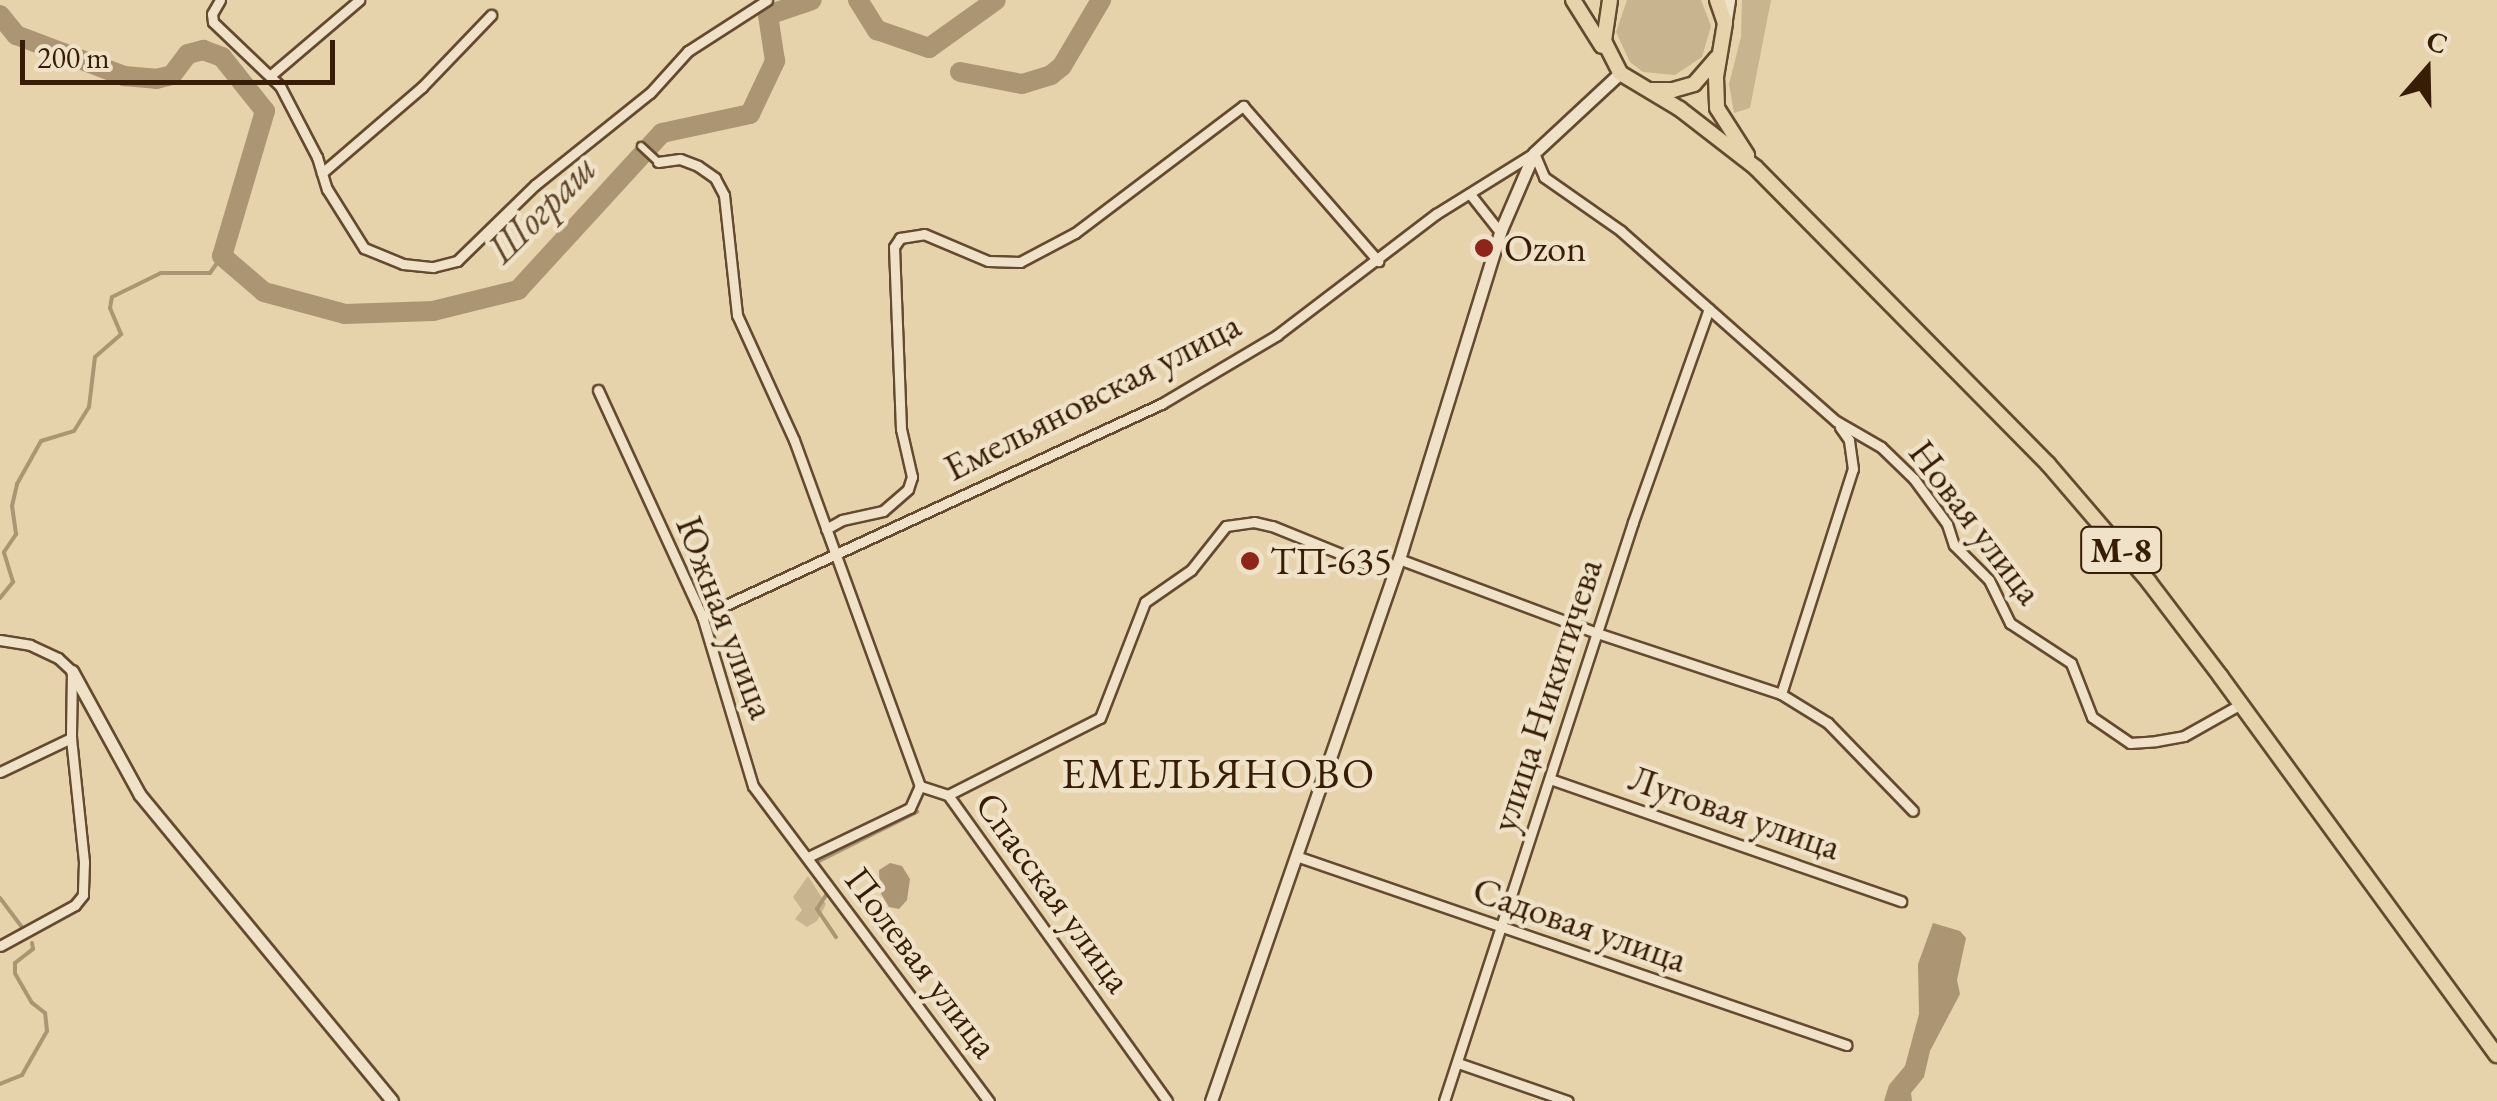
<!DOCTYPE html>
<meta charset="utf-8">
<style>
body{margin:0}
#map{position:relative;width:2497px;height:1101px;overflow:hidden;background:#e6d3ab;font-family:"EB Garamond",serif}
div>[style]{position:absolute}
.green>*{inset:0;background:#c8b48f}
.water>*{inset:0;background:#ab9573}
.stream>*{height:4px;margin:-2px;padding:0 2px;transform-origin:2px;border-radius:2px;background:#ab9573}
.river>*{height:20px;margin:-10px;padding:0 10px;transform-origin:10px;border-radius:10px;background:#ab9573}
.roads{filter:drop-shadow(2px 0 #644a2e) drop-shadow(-2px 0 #644a2e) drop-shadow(0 2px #644a2e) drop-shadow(0 -2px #644a2e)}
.pedestrian>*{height:6px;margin:-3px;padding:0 3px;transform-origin:3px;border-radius:3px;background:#efe2c8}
.minor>*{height:9px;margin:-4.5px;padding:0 4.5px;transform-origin:4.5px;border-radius:4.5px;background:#efe2c8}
.tertiary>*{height:11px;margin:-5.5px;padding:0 5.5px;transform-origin:5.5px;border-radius:5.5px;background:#efe2c8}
.secondary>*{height:12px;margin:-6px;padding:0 6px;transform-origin:6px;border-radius:6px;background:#efe2c8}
.primary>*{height:14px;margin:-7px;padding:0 7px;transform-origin:7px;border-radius:7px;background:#e6d3ab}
.dots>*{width:28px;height:28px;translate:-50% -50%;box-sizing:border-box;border:5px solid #efe2c8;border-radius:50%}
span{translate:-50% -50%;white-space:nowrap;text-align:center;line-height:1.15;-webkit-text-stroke:9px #efe2c8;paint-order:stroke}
.shield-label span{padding:2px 8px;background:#efe2c8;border:2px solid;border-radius:8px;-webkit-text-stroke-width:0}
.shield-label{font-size:35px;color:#381d05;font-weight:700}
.poi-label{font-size:38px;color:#381d05}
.left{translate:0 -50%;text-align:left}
.street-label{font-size:38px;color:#381d05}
.water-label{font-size:40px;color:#60472c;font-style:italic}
.quarter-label{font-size:42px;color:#381d05;letter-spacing:2.5px}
.north{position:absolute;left:2377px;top:20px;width:100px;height:100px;-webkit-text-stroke:8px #efe2c8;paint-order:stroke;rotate:20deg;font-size:28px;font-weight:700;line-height:40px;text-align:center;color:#381d05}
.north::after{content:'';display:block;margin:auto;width:35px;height:45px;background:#381d05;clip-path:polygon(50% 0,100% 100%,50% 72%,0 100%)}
.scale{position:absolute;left:20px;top:40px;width:315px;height:45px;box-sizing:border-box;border:5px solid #381d05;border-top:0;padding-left:12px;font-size:30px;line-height:35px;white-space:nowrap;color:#381d05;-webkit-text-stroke:8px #efe2c8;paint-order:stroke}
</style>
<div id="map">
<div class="green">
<i style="clip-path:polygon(1627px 0,1701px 0,1711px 26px,1702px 57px,1675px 75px,1643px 72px,1630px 62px,1616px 32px)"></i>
<i style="clip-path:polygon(1742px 0,1771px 0,1750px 108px,1734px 113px,1729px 84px,1741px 37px)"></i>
<i style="clip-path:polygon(808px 876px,826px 904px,817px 921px,807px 927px,795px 919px,802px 910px,793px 897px)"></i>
</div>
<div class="water">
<i style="clip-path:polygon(890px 863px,902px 866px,910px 879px,907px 900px,899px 909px,889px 907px,880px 892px,879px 870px)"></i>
<i style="clip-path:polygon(1933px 923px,1960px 931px,1966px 938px,1957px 980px,1960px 994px,1930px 1051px,1924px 1077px,1911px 1093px,1912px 1101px,1884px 1101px,1889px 1085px,1905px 1066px,1919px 1014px,1918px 964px)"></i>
</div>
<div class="stream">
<i style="left:0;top:598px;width:21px;rotate:-51deg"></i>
<i style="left:13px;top:582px;width:31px;rotate:-107deg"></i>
<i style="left:4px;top:552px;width:22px;rotate:-56deg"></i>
<i style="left:16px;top:534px;width:28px;rotate:-98deg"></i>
<i style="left:12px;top:506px;width:23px;rotate:-77deg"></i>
<i style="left:17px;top:484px;width:49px;rotate:-60.8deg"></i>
<i style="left:41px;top:441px;width:34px;rotate:-17deg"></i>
<i style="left:74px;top:431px;width:28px;rotate:-58deg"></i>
<i style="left:89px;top:407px;width:50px;rotate:-83.2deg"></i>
<i style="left:95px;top:357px;width:35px;rotate:-41deg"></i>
<i style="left:121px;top:334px;width:28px;rotate:-113deg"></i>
<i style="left:110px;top:308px;width:11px;rotate:-80deg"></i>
<i style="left:112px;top:297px;width:55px;rotate:-26.1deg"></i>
<i style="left:161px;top:273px;width:49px"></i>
<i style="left:210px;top:273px;width:21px;rotate:-55deg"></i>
<i style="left:819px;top:861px;width:110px;rotate:-26.6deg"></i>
<i style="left:828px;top:892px;width:20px;rotate:123deg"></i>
<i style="left:817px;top:909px;width:34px;rotate:56deg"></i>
<i style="left:0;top:898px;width:36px;rotate:53deg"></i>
<i style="left:0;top:1084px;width:24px;rotate:-22deg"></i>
<i style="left:22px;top:1075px;width:51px;rotate:-60.4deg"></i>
<i style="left:47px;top:1031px;width:18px;rotate:-96deg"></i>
<i style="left:45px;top:1013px;width:16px;rotate:-142deg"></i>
<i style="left:32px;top:1003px;width:34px;rotate:-120deg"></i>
<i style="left:15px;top:973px;width:10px;rotate:-90deg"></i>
<i style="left:15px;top:963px;width:23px;rotate:-38deg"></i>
<i style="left:33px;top:949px;width:6px;rotate:-99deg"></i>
</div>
<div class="river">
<i style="left:858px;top:0;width:36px;rotate:58deg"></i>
<i style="left:877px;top:30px;width:55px;rotate:19.1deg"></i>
<i style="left:929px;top:48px;width:82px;rotate:-35.6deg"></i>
<i style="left:0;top:15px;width:26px;rotate:51deg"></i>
<i style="left:16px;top:35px;width:116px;rotate:20.8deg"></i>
<i style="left:124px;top:76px;width:32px;rotate:5deg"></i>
<i style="left:156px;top:79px;width:16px;rotate:-14deg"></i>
<i style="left:172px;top:75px;width:26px;rotate:-53deg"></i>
<i style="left:188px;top:54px;width:16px;rotate:-15deg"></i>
<i style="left:203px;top:50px;width:20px;rotate:20deg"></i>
<i style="left:222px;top:57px;width:69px;rotate:51.5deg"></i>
<i style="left:265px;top:111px;width:151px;rotate:106.5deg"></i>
<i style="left:222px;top:256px;width:55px;rotate:40.6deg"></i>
<i style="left:264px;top:292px;width:84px;rotate:15.2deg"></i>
<i style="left:345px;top:314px;width:88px;rotate:-2deg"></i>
<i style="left:433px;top:311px;width:88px;rotate:-13.9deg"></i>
<i style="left:518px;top:290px;width:213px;rotate:-47.5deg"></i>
<i style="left:662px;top:133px;width:90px;rotate:-12.2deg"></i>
<i style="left:750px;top:114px;width:59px;rotate:-64.7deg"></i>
<i style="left:775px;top:61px;width:47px;rotate:-98.7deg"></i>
<i style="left:768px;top:15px;width:46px;rotate:-18.8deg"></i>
<i style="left:960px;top:72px;width:63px;rotate:11deg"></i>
<i style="left:1022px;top:84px;width:30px;rotate:-17deg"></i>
<i style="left:1051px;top:75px;width:14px;rotate:-39deg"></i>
<i style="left:1062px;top:66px;width:77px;rotate:-59.4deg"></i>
</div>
<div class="roads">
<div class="pedestrian">
<i style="left:641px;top:146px;width:23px;rotate:43deg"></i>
</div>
<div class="minor">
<i style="left:220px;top:0;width:16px;rotate:120deg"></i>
<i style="left:212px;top:14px;width:8px;rotate:83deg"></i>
<i style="left:213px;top:22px;width:93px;rotate:43.7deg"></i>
<i style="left:280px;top:86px;width:80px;rotate:62.5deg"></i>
<i style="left:317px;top:157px;width:34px;rotate:73deg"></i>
<i style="left:327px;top:189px;width:70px;rotate:57.9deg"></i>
<i style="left:364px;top:248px;width:42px;rotate:22.3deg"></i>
<i style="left:403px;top:264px;width:30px;rotate:6deg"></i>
<i style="left:433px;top:267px;width:25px;rotate:-14deg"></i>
<i style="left:457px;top:261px;width:109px;rotate:-44.3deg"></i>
<i style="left:535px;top:185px;width:147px;rotate:-38.7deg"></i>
<i style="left:650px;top:93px;width:57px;rotate:-47.9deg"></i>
<i style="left:688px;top:51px;width:94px;rotate:-32.8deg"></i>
<i style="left:271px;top:75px;width:116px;rotate:-40.4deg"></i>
<i style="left:658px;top:162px;width:22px;rotate:-8deg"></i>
<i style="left:680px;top:159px;width:19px;rotate:21deg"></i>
<i style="left:698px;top:166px;width:21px;rotate:35deg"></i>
<i style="left:715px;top:178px;width:19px;rotate:62deg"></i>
<i style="left:724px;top:195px;width:121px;rotate:83.8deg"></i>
<i style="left:737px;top:315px;width:137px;rotate:65.5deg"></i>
<i style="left:794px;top:440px;width:368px;rotate:70deg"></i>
<i style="left:920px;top:786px;width:29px;rotate:18deg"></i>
<i style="left:948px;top:795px;width:376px;rotate:54.4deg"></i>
<i style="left:322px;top:173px;width:132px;rotate:-40.7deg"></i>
<i style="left:422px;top:87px;width:100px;rotate:-46.2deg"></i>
<i style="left:1470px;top:194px;width:48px;rotate:51.7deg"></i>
<i style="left:598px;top:390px;width:249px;rotate:65.3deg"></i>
<i style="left:702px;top:616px;width:177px;rotate:73.3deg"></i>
<i style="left:753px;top:786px;width:394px;rotate:53.2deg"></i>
<i style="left:826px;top:529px;width:18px;rotate:-29deg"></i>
<i style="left:842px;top:520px;width:42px;rotate:-12.4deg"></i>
<i style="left:883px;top:511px;width:33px;rotate:-41deg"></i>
<i style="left:908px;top:489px;width:13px;rotate:-72deg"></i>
<i style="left:912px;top:477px;width:49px;rotate:-102.9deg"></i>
<i style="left:901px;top:429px;width:182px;rotate:-92.2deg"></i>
<i style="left:894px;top:247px;width:11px;rotate:-56deg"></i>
<i style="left:900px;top:238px;width:24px;rotate:-9deg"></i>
<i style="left:924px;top:234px;width:69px;rotate:22.9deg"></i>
<i style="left:988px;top:261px;width:32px;rotate:2deg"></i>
<i style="left:1020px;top:262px;width:62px;rotate:-27.8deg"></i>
<i style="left:1075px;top:233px;width:211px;rotate:-37.1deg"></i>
<i style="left:1243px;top:106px;width:206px;rotate:48.9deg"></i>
<i style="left:1399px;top:559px;width:211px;rotate:20.5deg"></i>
<i style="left:1597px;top:633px;width:194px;rotate:18.3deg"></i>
<i style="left:1781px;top:694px;width:55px;rotate:31.7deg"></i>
<i style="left:1828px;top:723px;width:122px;rotate:46deg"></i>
<i style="left:702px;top:616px;width:506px;rotate:-24.79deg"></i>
<i style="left:1161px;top:404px;width:135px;rotate:-30.7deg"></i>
<i style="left:1277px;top:335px;width:200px;rotate:-37.3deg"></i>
<i style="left:1436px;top:214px;width:115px;rotate:-31.9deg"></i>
<i style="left:1534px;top:153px;width:26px;rotate:67deg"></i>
<i style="left:1544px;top:177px;width:94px;rotate:35deg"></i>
<i style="left:1621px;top:231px;width:287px;rotate:41.5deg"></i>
<i style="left:1836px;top:421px;width:52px;rotate:30deg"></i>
<i style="left:1881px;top:447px;width:46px;rotate:44.1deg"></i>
<i style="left:1914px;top:479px;width:56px;rotate:53.7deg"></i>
<i style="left:1947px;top:524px;width:22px;rotate:72deg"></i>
<i style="left:1954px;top:545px;width:49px;rotate:45deg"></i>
<i style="left:1989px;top:580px;width:48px;rotate:64deg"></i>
<i style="left:2010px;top:623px;width:73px;rotate:33.3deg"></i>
<i style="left:2071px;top:663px;width:58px;rotate:68.7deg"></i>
<i style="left:2092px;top:717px;width:46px;rotate:34.4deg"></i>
<i style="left:2130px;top:743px;width:26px;rotate:-4deg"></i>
<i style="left:2156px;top:741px;width:28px;rotate:-10deg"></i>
<i style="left:2184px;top:736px;width:65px;rotate:-29.3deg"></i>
<i style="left:0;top:640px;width:30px;rotate:9deg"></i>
<i style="left:30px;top:645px;width:31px;rotate:25deg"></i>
<i style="left:58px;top:658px;width:19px;rotate:43deg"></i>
<i style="left:72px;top:671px;width:67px;rotate:90.9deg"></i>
<i style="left:71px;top:738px;width:125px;rotate:84deg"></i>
<i style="left:84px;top:862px;width:33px;rotate:92deg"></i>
<i style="left:83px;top:895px;width:13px;rotate:129deg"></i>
<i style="left:75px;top:905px;width:85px;rotate:151.3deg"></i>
<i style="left:1781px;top:694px;width:236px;rotate:-72.3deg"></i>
<i style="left:1853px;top:469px;width:29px;rotate:-98deg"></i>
<i style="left:1849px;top:440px;width:16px;rotate:-125deg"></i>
<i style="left:0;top:772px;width:79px;rotate:-25.6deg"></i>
<i style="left:1550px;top:779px;width:372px;rotate:19.2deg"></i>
<i style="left:948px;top:795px;width:170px;rotate:-26.9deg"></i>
<i style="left:1100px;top:718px;width:124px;rotate:-68.8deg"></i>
<i style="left:1145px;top:602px;width:56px;rotate:-34.8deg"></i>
<i style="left:1191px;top:570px;width:56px;rotate:-51.5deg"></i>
<i style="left:1226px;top:526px;width:28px;rotate:-8deg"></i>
<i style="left:1254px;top:522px;width:18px;rotate:13deg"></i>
<i style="left:1272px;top:526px;width:131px;rotate:22deg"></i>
<i style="left:1296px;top:856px;width:582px;rotate:18.96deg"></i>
<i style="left:808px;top:857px;width:113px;rotate:-25.7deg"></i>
<i style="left:910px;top:808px;width:24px;rotate:-66deg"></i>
<i style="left:1458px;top:1063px;width:116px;rotate:19.1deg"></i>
<i style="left:1444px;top:1101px;width:609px;rotate:-71.92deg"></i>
<i style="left:1633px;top:522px;width:226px;rotate:-70.4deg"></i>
</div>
<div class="tertiary">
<i style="left:72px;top:671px;width:141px;rotate:61.3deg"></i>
<i style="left:140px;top:795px;width:396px;rotate:50.5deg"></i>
<i style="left:1211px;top:1101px;width:574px;rotate:-70.87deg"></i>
<i style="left:1399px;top:559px;width:342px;rotate:-72.8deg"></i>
<i style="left:1500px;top:232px;width:86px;rotate:-66.7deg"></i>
<i style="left:1534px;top:153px;width:117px;rotate:-42.9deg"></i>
</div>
<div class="secondary">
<i style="left:1725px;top:26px;width:26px;rotate:-81deg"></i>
</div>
<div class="primary">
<i style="left:1573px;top:0;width:54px;rotate:57.8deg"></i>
<i style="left:1610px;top:0;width:41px;rotate:98.3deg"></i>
<i style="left:1604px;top:41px;width:36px;rotate:63deg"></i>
<i style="left:1620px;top:73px;width:70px;rotate:31deg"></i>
<i style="left:1680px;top:109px;width:96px;rotate:37.8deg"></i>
<i style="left:1756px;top:168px;width:416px;rotate:45.4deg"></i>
<i style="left:2048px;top:464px;width:155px;rotate:49.4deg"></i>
<i style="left:2149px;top:582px;width:119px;rotate:52.8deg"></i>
<i style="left:2221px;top:677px;width:468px;rotate:53.9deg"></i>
<i style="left:1717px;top:0;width:24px;rotate:71deg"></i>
<i style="left:1725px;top:23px;width:55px;rotate:99.5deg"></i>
<i style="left:1716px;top:77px;width:31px;rotate:88deg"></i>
<i style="left:1717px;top:108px;width:56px;rotate:57.4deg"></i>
<i style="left:1651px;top:90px;width:22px"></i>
<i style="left:1673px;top:90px;width:22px;rotate:-16deg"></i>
<i style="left:1694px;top:84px;width:35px;rotate:-49deg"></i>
</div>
</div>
<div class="dots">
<i style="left:1484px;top:248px;background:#8f2418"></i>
<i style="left:1250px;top:561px;background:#8f2418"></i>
</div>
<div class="shield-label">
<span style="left:2121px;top:550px">М-8</span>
</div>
<div class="poi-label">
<span class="left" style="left:1504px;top:248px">Ozon</span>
<span class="left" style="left:1270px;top:561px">ТП-635</span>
</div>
<div class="street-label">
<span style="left:1092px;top:396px;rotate:-27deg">Емельяновская улица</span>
<span style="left:1976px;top:522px;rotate:53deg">Новая улица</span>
<span style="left:726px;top:617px;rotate:69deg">Южная улица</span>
<span style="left:1546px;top:695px;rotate:-72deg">улица Никитичева</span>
<span style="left:1735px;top:812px;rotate:19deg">Луговая улица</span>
<span style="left:1054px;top:892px;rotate:54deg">Спасская улица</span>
<span style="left:1580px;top:924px;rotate:19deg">Садовая улица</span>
<span style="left:922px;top:962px;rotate:53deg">Полевая улица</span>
</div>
<div class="water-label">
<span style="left:541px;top:208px;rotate:-45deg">Шограш</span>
</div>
<div class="quarter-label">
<span style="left:1219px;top:774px">ЕМЕЛЬЯНОВО</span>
</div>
<div class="north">С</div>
<div class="scale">200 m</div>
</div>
